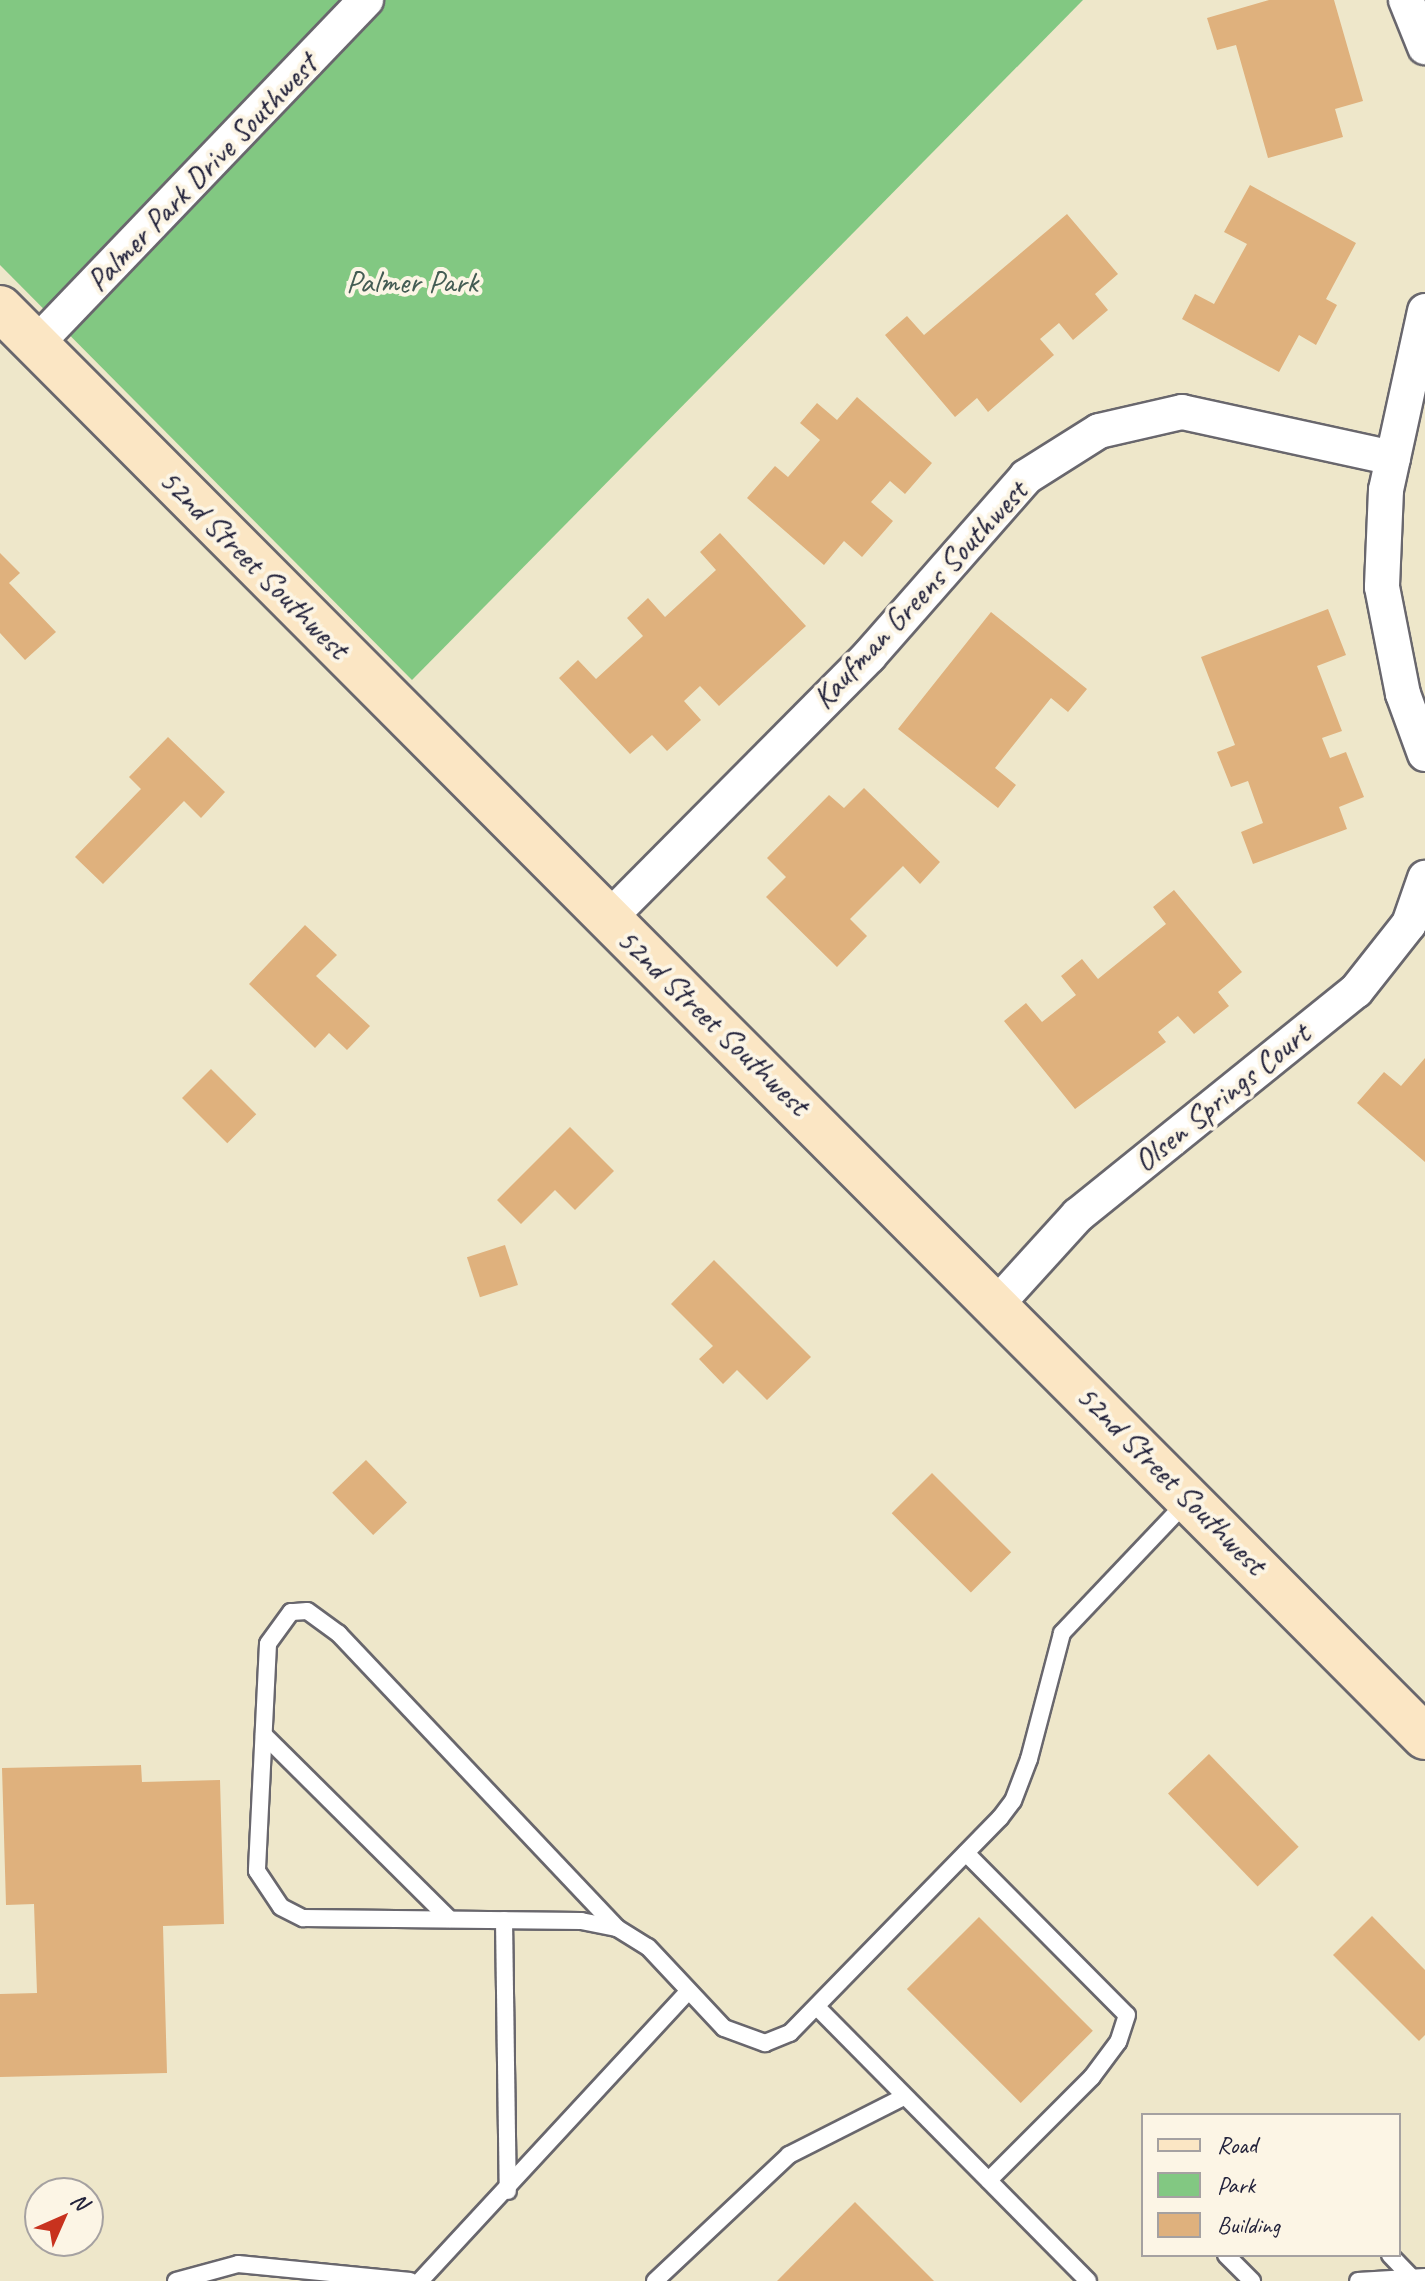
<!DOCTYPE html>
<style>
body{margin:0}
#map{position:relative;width:1425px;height:2281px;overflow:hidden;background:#eee7ca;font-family:Caveat,sans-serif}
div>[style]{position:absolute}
.green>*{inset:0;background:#82c882}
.building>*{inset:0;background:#dfb17d;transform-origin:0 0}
.roads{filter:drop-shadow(2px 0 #69676d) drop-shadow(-2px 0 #69676d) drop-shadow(0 2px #69676d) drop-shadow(0 -2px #69676d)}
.lane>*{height:16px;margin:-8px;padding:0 8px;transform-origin:8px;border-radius:8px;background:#fff}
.street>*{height:34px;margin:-17px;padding:0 17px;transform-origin:17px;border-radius:17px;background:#fff}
.secondary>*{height:44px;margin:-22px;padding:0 22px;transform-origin:22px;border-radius:22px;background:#fbe6c4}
span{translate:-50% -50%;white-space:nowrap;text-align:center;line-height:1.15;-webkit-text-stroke:8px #fcf5e5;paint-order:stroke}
.street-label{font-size:32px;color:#22223b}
.park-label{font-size:32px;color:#445c54}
.legend{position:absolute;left:1141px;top:2113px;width:260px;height:144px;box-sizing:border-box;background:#fcf5e5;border:2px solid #a5a1a1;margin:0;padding:10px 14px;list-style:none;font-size:24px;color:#22223b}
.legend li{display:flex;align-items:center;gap:16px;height:40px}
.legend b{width:40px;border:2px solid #a5a1a1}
.north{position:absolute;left:24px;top:2177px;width:80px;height:80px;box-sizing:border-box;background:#fcf5e5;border:2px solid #a5a1a1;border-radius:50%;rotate:45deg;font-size:22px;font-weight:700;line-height:32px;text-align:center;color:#22223b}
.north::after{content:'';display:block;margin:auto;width:28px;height:36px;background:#c8321e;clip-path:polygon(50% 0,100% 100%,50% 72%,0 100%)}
</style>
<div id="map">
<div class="green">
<i style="clip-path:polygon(0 0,1083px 0,412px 680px,0 265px)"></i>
</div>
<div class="building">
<i style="clip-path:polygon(1269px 0,1334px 0,1363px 101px,1335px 109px,1343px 137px,1268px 158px,1236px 45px,1217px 50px,1207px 18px)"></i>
<i style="clip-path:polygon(1250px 185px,1356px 243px,1326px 299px,1337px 305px,1316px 345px,1299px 335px,1279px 372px,1182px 319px,1195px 294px,1214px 304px,1247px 244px,1224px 232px)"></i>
<i style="clip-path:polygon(1067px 214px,1118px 274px,1095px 294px,1108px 310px,1073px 340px,1059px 323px,1040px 339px,1054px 355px,988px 412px,977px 398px,955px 417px,885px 335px,907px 316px,924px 335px)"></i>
<i style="clip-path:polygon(857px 397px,932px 463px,905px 494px,890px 481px,871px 502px,893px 521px,862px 557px,844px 541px,824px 565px,747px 498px,775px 466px,788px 477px,820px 440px,800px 423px,817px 403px,837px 420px)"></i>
<i style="clip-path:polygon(720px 533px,806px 626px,719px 706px,700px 686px,684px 701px,701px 720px,667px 751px,652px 735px,630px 754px,559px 678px,578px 660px,596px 679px,643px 636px,627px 618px,648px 598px,665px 617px,716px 570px,700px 552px)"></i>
<i style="clip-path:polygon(0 553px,20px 573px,9px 583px,56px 632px,25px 660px,0 633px)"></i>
<i style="clip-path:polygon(1328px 609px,1346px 655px,1317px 666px,1342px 731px,1322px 738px,1330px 758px,1346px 752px,1364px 797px,1339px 807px,1347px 829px,1253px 864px,1241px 832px,1263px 823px,1248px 781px,1231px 787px,1217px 752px,1235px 745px,1201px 657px)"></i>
<i style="clip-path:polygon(991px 612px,1087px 689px,1068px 712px,1051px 698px,995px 768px,1016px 785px,998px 808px,898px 729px)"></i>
<i style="clip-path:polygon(168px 737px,225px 792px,201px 818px,184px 801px,103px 884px,75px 857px,141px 789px,129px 777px)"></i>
<i style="clip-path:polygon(864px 788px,940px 862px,920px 884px,903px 866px,850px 919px,867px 936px,837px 967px,766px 897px,786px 877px,767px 858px,829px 795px,844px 808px)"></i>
<i style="clip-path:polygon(1174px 890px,1242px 972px,1218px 992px,1229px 1006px,1194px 1034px,1178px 1016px,1158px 1032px,1166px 1042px,1075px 1109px,1004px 1021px,1026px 1003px,1042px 1022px,1076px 995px,1061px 976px,1082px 959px,1098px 979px,1166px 924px,1153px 907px)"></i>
<i style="clip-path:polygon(305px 925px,337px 955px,316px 976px,370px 1026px,347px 1050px,329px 1033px,315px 1048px,249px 984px)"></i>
<i style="clip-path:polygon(1425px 1058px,1425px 1162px,1357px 1103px,1384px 1072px,1401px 1086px)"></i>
<i style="left:211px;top:1069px;width:64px;height:41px;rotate:45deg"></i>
<i style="clip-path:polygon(570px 1127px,614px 1171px,575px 1210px,555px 1190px,521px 1224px,497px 1200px)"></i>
<i style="left:505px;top:1245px;width:42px;height:40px;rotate:72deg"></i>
<i style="clip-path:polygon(714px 1260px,811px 1357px,767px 1400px,737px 1370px,723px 1384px,699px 1359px,713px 1346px,671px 1304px)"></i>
<i style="left:366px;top:1460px;width:59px;height:47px;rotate:46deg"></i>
<i style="left:932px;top:1473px;width:112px;height:57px;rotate:45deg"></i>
<i style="left:1209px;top:1754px;width:129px;height:57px;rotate:46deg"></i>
<i style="clip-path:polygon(141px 1765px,142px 1782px,220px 1780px,224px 1924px,163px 1926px,167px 2073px,0 2077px,0 1994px,37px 1993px,34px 1904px,6px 1905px,2px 1768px)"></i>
<i style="clip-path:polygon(1372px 1916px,1425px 1970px,1425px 2035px,1419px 2041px,1333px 1955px)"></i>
<i style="left:979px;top:1917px;width:161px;height:102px;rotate:45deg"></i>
<i style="clip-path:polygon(855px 2202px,934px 2281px,777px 2281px)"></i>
</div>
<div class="roads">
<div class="lane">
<i style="left:264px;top:1735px;width:261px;rotate:44.8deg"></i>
<i style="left:966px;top:1853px;width:228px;rotate:45.2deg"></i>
<i style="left:1127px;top:2015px;width:28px;rotate:108deg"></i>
<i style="left:1118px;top:2042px;width:44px;rotate:126.6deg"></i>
<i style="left:1092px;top:2077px;width:146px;rotate:135deg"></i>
<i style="left:504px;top:1920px;width:271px;rotate:89.2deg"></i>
<i style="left:617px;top:1928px;width:405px;rotate:-133.4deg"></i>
<i style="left:339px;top:1634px;width:39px;rotate:-144deg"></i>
<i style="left:307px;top:1611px;width:16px;rotate:176deg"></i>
<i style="left:291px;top:1612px;width:39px;rotate:126deg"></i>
<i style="left:268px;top:1644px;width:227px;rotate:92.8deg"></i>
<i style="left:257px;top:1871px;width:43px;rotate:56.3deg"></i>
<i style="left:281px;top:1907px;width:25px;rotate:27deg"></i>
<i style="left:303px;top:1918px;width:278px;rotate:0.6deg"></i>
<i style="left:581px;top:1921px;width:37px;rotate:11deg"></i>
<i style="left:617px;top:1928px;width:36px;rotate:32deg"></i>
<i style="left:648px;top:1947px;width:111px;rotate:46.8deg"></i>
<i style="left:724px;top:2028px;width:44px;rotate:20.1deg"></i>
<i style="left:765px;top:2043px;width:27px;rotate:-22deg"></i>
<i style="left:790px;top:2033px;width:301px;rotate:-45.7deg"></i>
<i style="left:1000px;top:1818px;width:21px;rotate:-53deg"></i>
<i style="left:1013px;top:1801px;width:45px;rotate:-69.1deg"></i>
<i style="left:1029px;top:1759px;width:130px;rotate:-75.3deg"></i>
<i style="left:1062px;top:1633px;width:183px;rotate:-46.5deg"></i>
<i style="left:817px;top:2007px;width:385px;rotate:45.3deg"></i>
<i style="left:1226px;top:2255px;width:37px;rotate:45deg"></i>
<i style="left:1390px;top:2255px;width:29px;rotate:46deg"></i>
<i style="left:176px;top:2281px;width:64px;rotate:-15.3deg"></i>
<i style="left:238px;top:2264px;width:173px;rotate:5.6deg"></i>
<i style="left:420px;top:2281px;width:394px;rotate:-47.2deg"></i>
<i style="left:655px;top:2281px;width:184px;rotate:-43.2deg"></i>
<i style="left:789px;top:2155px;width:129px;rotate:-26.8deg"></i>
<i style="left:1358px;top:2281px;width:67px;rotate:-3.4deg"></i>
</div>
<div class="street">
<i style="left:1406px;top:0;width:51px;rotate:68deg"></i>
<i style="left:1425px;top:311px;width:183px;rotate:102.3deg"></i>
<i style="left:1386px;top:490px;width:97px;rotate:92.4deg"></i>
<i style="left:1382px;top:587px;width:109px;rotate:78.9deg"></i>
<i style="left:1403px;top:694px;width:64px;rotate:69.9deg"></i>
<i style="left:36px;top:344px;width:477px;rotate:-46.2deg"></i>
<i style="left:607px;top:920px;width:372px;rotate:-45.2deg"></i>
<i style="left:869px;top:656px;width:238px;rotate:-48.7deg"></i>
<i style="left:1026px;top:477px;width:86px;rotate:-32.2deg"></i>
<i style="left:1099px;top:431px;width:85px;rotate:-12.9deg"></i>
<i style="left:1182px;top:412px;width:216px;rotate:12.3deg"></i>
<i style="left:997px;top:1304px;width:120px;rotate:-47.7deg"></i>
<i style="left:1078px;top:1215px;width:357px;rotate:-38.9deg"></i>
<i style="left:1356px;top:991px;width:85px;rotate:-51.7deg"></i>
<i style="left:1409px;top:924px;width:49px;rotate:-70.8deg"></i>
</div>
<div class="secondary">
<i style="left:0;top:308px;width:2018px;rotate:45.08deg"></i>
</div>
</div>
<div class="street-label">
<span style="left:202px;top:173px;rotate:-46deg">Palmer Park Drive Southwest</span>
<span style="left:254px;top:564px;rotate:45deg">52nd Street Southwest</span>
<span style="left:920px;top:595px;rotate:-47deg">Kaufman Greens Southwest</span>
<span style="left:713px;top:1022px;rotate:44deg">52nd Street Southwest</span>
<span style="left:1222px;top:1098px;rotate:-39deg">Olsen Springs Court</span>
<span style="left:1171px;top:1480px;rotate:45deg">52nd Street Southwest</span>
</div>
<div class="park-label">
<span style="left:412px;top:282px">Palmer Park</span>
</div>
<ul class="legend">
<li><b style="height:10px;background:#fbe6c4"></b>Road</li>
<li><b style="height:22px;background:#82c882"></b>Park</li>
<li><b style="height:22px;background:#dfb17d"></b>Building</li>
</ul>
<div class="north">N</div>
</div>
